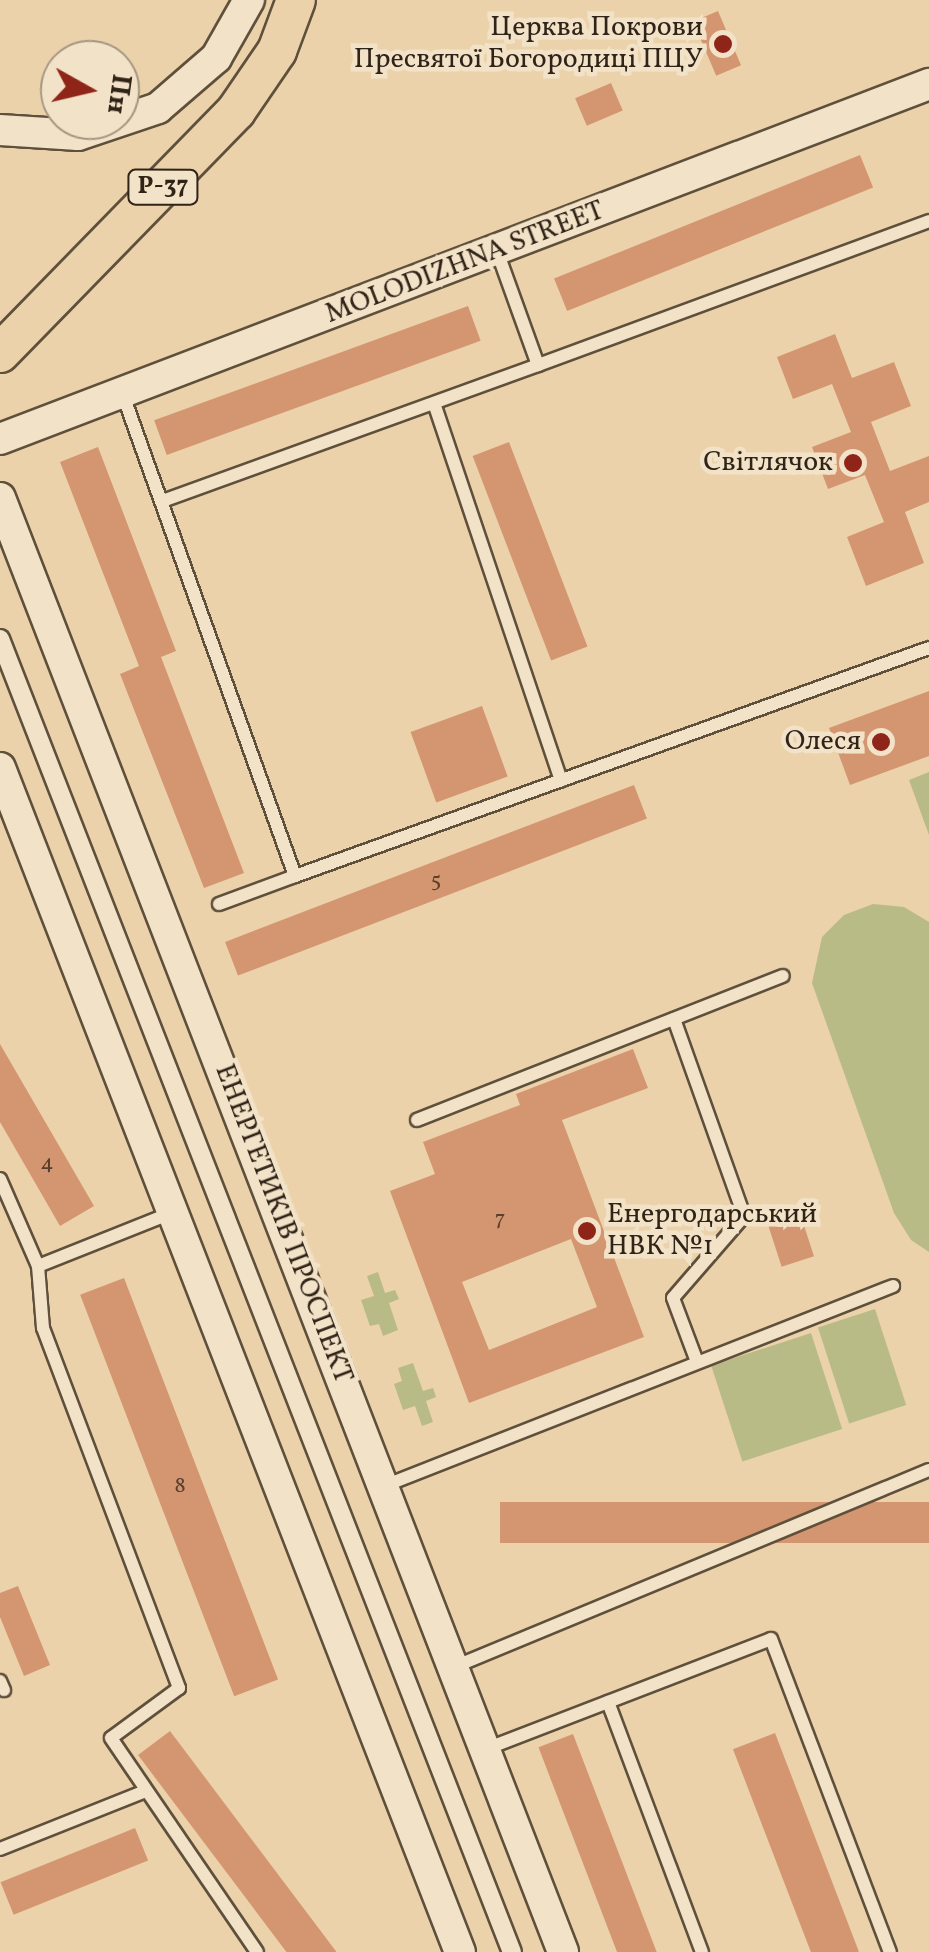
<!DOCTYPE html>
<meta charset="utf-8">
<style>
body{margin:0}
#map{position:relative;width:929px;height:1952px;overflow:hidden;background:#ebd2aa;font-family:Vollkorn,serif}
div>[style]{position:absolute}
.green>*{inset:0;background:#b9bb87;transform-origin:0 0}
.building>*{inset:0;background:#d49671;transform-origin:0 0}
.roads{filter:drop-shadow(2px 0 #5f503c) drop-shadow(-2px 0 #5f503c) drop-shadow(0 2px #5f503c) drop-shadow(0 -2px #5f503c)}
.service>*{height:12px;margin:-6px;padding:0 6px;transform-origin:6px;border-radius:6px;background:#f2e2c8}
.pedestrian>*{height:18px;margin:-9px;padding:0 9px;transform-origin:9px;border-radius:9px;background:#f2e2c8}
.tertiary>*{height:30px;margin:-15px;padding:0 15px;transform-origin:15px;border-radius:15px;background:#f2e2c8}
.primary>*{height:38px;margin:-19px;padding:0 19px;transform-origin:19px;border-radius:19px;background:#ebd2aa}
.dots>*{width:28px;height:28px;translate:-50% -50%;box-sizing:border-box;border:5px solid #f2e2c8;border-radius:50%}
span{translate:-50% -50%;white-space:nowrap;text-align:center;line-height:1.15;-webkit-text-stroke:9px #f2e2c8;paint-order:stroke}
.number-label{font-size:22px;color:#59402e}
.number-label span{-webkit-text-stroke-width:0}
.shield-label span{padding:2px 8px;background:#f2e2c8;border:2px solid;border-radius:8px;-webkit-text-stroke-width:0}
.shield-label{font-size:25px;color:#302418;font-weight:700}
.poi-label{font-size:28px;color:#302418}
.right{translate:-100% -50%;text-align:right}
.left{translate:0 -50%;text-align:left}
.street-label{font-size:28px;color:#302418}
.north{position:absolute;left:40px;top:40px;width:100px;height:100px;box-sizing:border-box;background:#f2e2c8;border:2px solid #a49682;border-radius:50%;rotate:98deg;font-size:28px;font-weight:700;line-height:40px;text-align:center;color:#302418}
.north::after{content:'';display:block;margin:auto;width:35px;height:45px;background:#8f2418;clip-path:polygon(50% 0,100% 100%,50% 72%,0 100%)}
</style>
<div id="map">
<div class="green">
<i style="clip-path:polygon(929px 772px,929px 835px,909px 780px)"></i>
<i style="clip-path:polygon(873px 904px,904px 907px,929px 922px,929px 1252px,911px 1240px,894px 1213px,812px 983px,822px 937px,844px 915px)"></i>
<i style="clip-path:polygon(378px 1272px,385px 1293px,395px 1290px,399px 1299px,389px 1303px,398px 1330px,383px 1336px,379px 1324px,370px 1326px,361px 1300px,374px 1296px,367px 1276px)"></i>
<i style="left:875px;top:1309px;width:101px;height:60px;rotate:72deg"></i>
<i style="left:811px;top:1333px;width:101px;height:105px;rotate:72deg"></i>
<i style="clip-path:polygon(413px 1363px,423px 1391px,433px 1388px,436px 1397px,426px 1401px,433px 1422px,422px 1426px,415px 1406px,403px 1410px,394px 1384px,402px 1381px,398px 1368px)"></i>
</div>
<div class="building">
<i style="left:718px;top:11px;width:59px;height:27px;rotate:67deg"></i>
<i style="left:611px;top:83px;width:30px;height:39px;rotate:67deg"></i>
<i style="left:860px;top:155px;width:35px;height:330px;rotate:68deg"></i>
<i style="left:468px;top:306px;width:37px;height:334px;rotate:70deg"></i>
<i style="clip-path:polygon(835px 334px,852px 378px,894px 362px,911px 406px,871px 422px,890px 471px,929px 456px,929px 502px,905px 512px,924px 563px,866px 586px,847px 537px,884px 522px,865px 475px,828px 489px,812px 447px,851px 432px,832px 384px,793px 399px,777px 357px)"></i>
<i style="left:509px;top:442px;width:219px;height:39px;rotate:69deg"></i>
<i style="clip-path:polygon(98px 447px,176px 651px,161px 657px,244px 873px,204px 888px,120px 674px,139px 666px,60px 462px)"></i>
<i style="clip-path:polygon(929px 691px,929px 756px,850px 785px,829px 728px)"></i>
<i style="left:482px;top:706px;width:75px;height:76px;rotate:70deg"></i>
<i style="left:634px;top:785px;width:36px;height:438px;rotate:69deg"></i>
<i style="clip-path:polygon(0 1044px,94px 1206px,60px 1226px,0 1122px)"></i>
<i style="clip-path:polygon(evenodd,633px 1049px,648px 1088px,562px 1120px,644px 1337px,469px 1403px,390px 1191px,435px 1174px,423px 1142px,520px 1105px,516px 1094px,633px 1049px,571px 1239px,597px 1307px,489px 1350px,462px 1282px,571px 1239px)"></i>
<i style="left:797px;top:1204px;width:55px;height:34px;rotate:72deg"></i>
<i style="left:124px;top:1278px;width:430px;height:47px;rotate:69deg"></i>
<i style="left:929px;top:1502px;width:41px;height:429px;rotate:90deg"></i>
<i style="clip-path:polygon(18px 1586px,50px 1665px,24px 1676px,0 1617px,0 1593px)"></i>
<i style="left:170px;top:1731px;width:278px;height:40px;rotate:53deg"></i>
<i style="left:775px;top:1733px;width:234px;height:45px;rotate:69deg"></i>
<i style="left:573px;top:1734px;width:234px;height:37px;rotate:69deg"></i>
<i style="left:135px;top:1828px;width:35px;height:145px;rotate:68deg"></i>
</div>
<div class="roads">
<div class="service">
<i style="left:538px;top:365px;width:417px;rotate:-20.2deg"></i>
<i style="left:123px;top:395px;width:511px;rotate:70.32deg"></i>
<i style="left:295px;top:876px;width:674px;rotate:-19.78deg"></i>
<i style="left:435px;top:406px;width:395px;rotate:71.4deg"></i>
<i style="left:165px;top:500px;width:397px;rotate:-19.9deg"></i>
<i style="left:538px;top:365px;width:121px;rotate:-109.8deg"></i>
<i style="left:219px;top:904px;width:81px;rotate:-20.2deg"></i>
<i style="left:674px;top:1019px;width:209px;rotate:70.4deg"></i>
<i style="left:744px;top:1216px;width:108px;rotate:130.9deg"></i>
<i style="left:673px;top:1298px;width:68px;rotate:69.4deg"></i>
<i style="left:417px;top:1120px;width:393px;rotate:-21.5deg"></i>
<i style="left:0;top:1179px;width:95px;rotate:66.4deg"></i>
<i style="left:38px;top:1266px;width:62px;rotate:85.4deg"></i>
<i style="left:43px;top:1328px;width:385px;rotate:69.3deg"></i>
<i style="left:179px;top:1688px;width:84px;rotate:143.7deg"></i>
<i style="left:111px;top:1738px;width:259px;rotate:55.7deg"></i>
<i style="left:38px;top:1266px;width:143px;rotate:-21.7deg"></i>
<i style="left:384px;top:1486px;width:547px;rotate:-21.45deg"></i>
<i style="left:454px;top:1667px;width:514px;rotate:-22.53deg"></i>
<i style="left:0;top:1681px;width:10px;rotate:66deg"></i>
<i style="left:608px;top:1702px;width:267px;rotate:69.4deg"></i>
<i style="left:486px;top:1749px;width:305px;rotate:-21.1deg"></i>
<i style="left:771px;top:1639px;width:335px;rotate:69.2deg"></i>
<i style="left:0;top:1849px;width:157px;rotate:-21.7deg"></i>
</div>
<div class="pedestrian">
<i style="left:0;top:639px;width:1409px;rotate:68.7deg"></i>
</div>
<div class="tertiary">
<i style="left:0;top:130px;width:78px;rotate:3.7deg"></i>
<i style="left:78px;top:135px;width:84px;rotate:-18.6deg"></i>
<i style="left:158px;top:108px;width:77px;rotate:-40.8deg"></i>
<i style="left:216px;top:58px;width:67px;rotate:-60.4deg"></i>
<i style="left:0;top:439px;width:995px;rotate:-20.91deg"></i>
<i style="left:0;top:498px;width:1559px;rotate:68.83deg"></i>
<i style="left:0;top:768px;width:1270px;rotate:68.77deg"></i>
</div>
<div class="primary">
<i style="left:0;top:353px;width:338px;rotate:-45.7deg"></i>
<i style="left:236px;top:111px;width:73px;rotate:-55.7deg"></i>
<i style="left:277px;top:51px;width:54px;rotate:-69.6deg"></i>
</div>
</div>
<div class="dots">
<i style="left:723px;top:44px;background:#8f2418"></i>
<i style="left:853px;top:463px;background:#8f2418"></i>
<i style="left:881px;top:742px;background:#8f2418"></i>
<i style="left:587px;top:1231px;background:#8f2418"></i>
</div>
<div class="number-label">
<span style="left:436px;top:881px">5</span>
<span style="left:47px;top:1164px">4</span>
<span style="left:500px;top:1220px">7</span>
<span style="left:180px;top:1487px">8</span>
</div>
<div class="shield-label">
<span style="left:163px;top:187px">Р-37</span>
</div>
<div class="poi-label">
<span class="right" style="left:703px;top:44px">Церква Покрови<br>Пресвятої Богородиці ПЦУ</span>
<span class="right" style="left:833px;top:463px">Світлячок</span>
<span class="right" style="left:861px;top:742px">Олеся</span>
<span class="left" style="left:607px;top:1231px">Енергодарський<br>НВК №1</span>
</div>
<div class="street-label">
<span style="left:465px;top:263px;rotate:-21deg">MOLODIZHNA STREET</span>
<span style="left:283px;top:1224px;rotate:69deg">ЕНЕРГЕТИКІВ ПРОСПЕКТ</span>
</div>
<div class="north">Пн</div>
</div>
